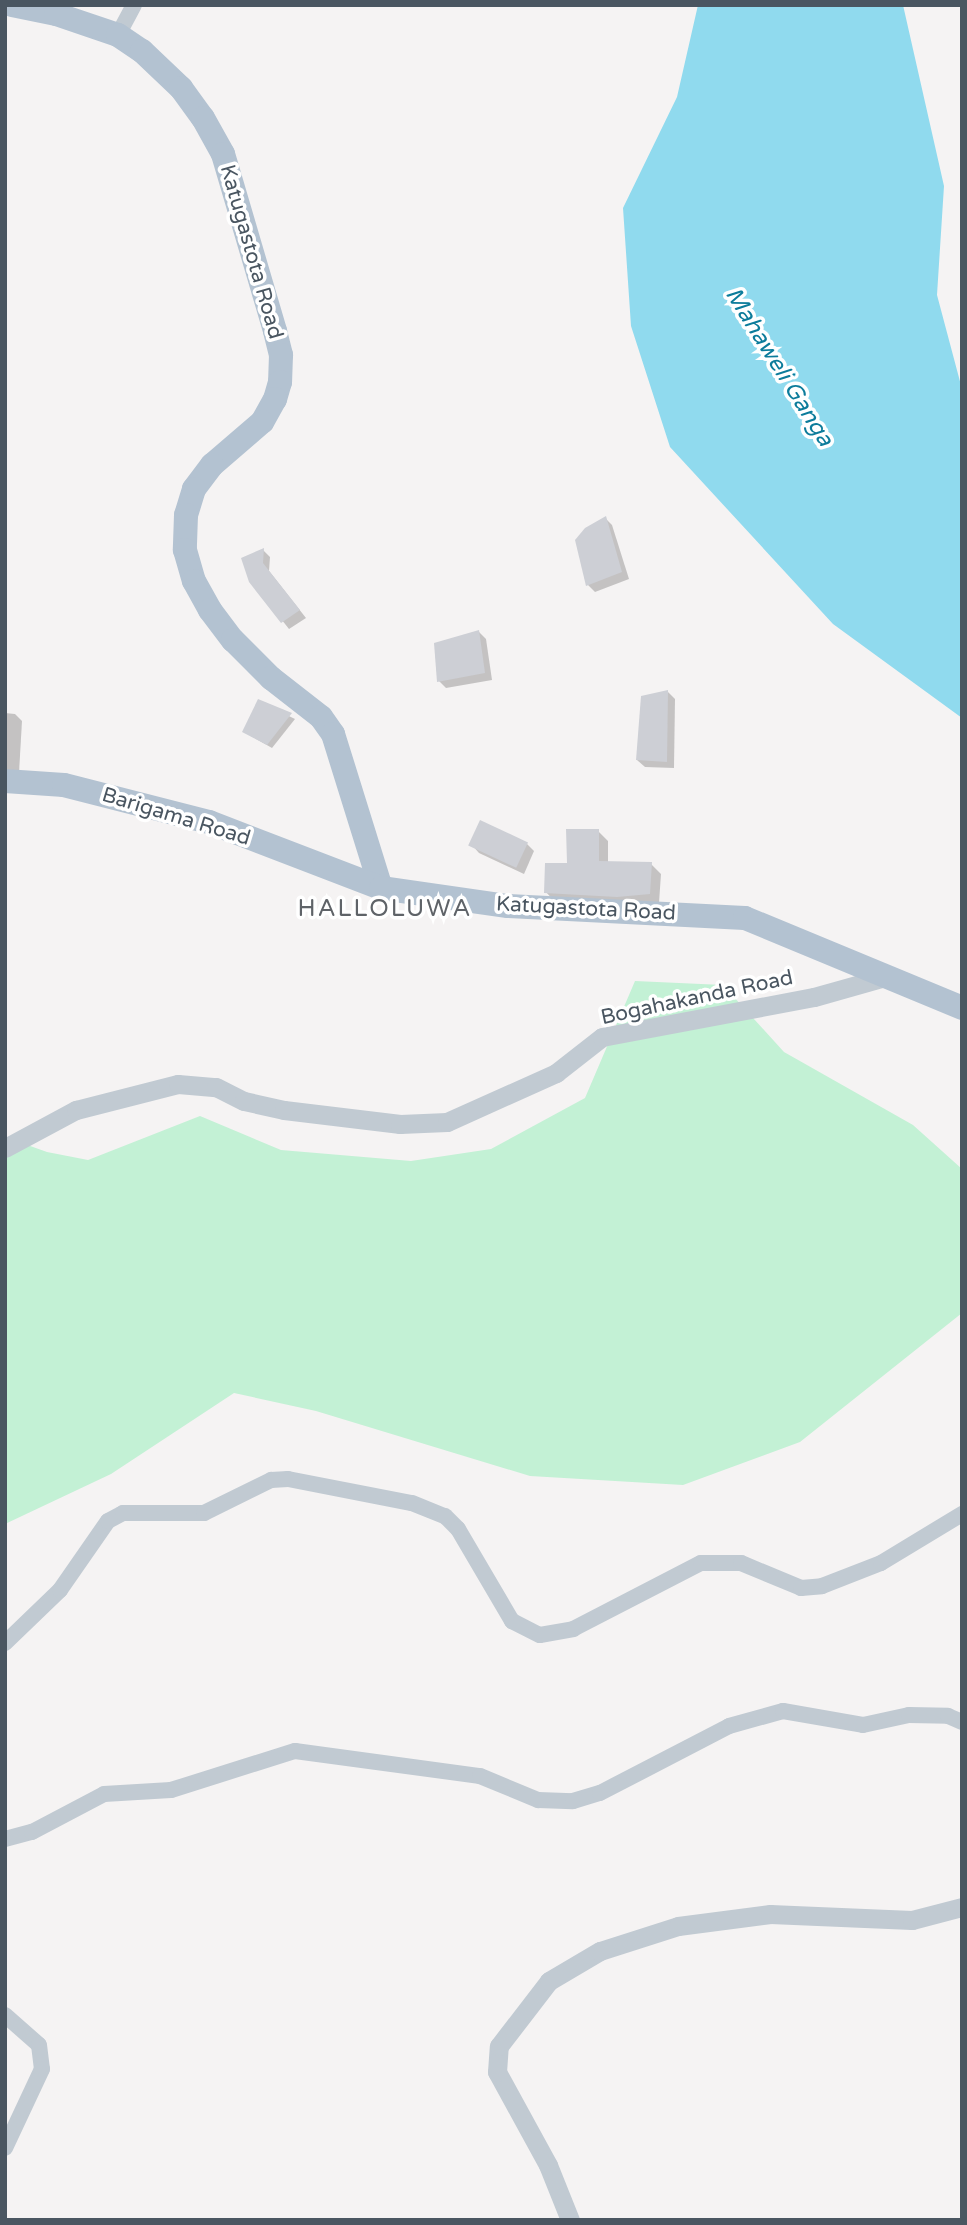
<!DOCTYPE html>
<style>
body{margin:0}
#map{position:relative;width:967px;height:2225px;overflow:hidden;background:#f5f3f3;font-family:"Varela Round",sans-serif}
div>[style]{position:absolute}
.green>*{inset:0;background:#c3f1d5}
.water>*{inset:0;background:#90daee}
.shadow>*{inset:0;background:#0003}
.building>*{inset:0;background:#cdcfd5;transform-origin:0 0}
.minor>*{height:16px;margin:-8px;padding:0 8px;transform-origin:8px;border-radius:8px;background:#c1cad2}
.tertiary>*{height:19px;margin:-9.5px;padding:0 9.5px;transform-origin:9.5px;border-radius:9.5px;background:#c1cad2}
.primary>*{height:24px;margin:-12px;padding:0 12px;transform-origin:12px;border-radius:12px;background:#b3c2d1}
span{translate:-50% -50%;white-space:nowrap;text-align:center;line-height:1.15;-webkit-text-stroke:7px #fff;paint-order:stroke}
.street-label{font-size:21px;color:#4a5661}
.water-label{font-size:23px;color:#0c7c9b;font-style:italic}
.quarter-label{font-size:24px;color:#5f6368;letter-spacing:2px}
.frame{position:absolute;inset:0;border:7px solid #4a5661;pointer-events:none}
</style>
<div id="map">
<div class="green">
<i style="clip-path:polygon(635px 981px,723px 985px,784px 1052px,913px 1125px,962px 1169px,962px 1313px,800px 1442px,683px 1485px,530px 1476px,316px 1411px,234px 1393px,111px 1474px,5px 1524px,5px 1137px,47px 1152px,88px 1160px,200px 1116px,281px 1150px,411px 1161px,491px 1149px,585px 1098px)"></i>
</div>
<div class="water">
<i style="clip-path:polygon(698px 5px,903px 5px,944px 186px,937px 295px,962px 389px,962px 718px,833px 624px,670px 447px,631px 326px,623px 208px,677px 97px)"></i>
</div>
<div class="shadow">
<i style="clip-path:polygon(605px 518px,612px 525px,629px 579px,595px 592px,588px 585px)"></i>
<i style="clip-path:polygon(263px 550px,270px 557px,269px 571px,306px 618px,289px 629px,251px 581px)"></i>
<i style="clip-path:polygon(479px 632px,486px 639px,492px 680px,446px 688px,439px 681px)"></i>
<i style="clip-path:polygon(668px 692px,675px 699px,674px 768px,645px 767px,637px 760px)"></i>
<i style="clip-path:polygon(258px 701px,295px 719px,272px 748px,244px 732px)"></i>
<i style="clip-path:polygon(5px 713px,15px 714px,22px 721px,19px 773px,5px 777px)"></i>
<i style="clip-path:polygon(598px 831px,608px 841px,608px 863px,651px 864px,661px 874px,659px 903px,555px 902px,546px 892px)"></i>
<i style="clip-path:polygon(527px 844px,534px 851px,524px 874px,479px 853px,472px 845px)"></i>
</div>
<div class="building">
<i style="clip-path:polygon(606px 516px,622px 572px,586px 586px,575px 540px,585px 528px)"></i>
<i style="clip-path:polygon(264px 548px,263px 563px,300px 610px,281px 623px,249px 582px,241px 558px)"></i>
<i style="clip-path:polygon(479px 630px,485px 673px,437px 682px,434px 643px)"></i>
<i style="clip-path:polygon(668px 690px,667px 762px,636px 760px,641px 696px)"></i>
<i style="clip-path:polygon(258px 699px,292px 713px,267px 745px,242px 732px)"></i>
<i style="left:480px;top:820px;width:53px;height:28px;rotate:25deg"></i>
<i style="clip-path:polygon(566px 829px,599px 829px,599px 861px,652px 862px,650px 894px,617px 897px,544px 893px,545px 863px,567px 863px)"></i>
</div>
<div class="minor">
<i style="left:118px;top:35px;width:34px;rotate:-62deg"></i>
<i style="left:5px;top:1643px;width:76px;rotate:-43.9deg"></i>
<i style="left:60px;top:1590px;width:84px;rotate:-55.2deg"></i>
<i style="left:108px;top:1521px;width:17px;rotate:-28deg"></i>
<i style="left:123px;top:1513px;width:81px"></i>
<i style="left:204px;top:1513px;width:75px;rotate:-26.2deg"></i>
<i style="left:271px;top:1480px;width:17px;rotate:-3deg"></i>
<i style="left:288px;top:1479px;width:126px;rotate:11deg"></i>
<i style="left:412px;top:1503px;width:35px;rotate:22deg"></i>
<i style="left:445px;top:1516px;width:18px;rotate:45deg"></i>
<i style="left:458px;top:1529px;width:107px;rotate:59.6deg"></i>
<i style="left:512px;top:1621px;width:31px;rotate:27deg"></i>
<i style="left:540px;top:1635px;width:34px;rotate:-10deg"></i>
<i style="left:573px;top:1629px;width:144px;rotate:-27.3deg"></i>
<i style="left:701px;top:1563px;width:40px"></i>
<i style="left:741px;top:1563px;width:65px;rotate:22.6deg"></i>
<i style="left:801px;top:1588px;width:21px;rotate:-5deg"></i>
<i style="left:822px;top:1586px;width:63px;rotate:-21.3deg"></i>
<i style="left:881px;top:1563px;width:95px;rotate:-31.2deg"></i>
<i style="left:5px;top:1839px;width:28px;rotate:-15deg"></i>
<i style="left:32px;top:1832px;width:81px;rotate:-27.8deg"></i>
<i style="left:104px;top:1794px;width:67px;rotate:-3.4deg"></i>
<i style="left:171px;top:1790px;width:130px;rotate:-17.5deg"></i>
<i style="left:295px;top:1751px;width:187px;rotate:7.7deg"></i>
<i style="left:480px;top:1776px;width:63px;rotate:22.5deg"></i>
<i style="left:538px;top:1800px;width:35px;rotate:2deg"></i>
<i style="left:573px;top:1801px;width:28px;rotate:-17deg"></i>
<i style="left:600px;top:1793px;width:145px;rotate:-27.4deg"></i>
<i style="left:729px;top:1726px;width:56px;rotate:-15.5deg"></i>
<i style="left:783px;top:1711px;width:81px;rotate:9.9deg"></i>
<i style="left:863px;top:1725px;width:47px;rotate:-12.3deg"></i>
<i style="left:909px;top:1715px;width:39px;rotate:1deg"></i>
<i style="left:948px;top:1716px;width:15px;rotate:23deg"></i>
<i style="left:5px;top:2015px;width:45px;rotate:41.4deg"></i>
<i style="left:39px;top:2045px;width:24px;rotate:83deg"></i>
<i style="left:42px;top:2069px;width:87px;rotate:115.1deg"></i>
</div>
<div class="tertiary">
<i style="left:5px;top:1148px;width:81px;rotate:-28.2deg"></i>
<i style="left:76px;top:1110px;width:105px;rotate:-14.3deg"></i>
<i style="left:178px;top:1084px;width:38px;rotate:5deg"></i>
<i style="left:216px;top:1087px;width:31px;rotate:27deg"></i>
<i style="left:244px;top:1101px;width:41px;rotate:12.7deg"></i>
<i style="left:284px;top:1110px;width:117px;rotate:6.9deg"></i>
<i style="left:400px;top:1124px;width:47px;rotate:-2.4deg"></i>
<i style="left:447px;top:1122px;width:120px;rotate:-24.2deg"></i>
<i style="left:556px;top:1073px;width:58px;rotate:-38deg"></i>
<i style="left:602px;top:1037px;width:216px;rotate:-10.7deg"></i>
<i style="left:814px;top:997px;width:77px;rotate:-15.8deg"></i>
<i style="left:570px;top:2220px;width:59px;rotate:-111.8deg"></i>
<i style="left:548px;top:2165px;width:106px;rotate:-118.7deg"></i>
<i style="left:497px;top:2072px;width:26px;rotate:-86deg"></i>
<i style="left:499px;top:2046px;width:82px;rotate:-52.4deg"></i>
<i style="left:549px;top:1981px;width:59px;rotate:-30.5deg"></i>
<i style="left:600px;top:1951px;width:82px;rotate:-17.8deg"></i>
<i style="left:678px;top:1926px;width:93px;rotate:-7.4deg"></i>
<i style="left:770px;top:1914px;width:142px;rotate:2.4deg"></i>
<i style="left:912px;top:1920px;width:52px;rotate:-14.6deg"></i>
</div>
<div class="primary">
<i style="left:12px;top:5px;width:45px;rotate:11.6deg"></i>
<i style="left:56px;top:14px;width:65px;rotate:18.7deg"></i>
<i style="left:118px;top:35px;width:29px;rotate:34deg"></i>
<i style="left:142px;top:51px;width:54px;rotate:43.5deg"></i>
<i style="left:181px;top:88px;width:37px;rotate:54deg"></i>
<i style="left:203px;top:118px;width:41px;rotate:60.9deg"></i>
<i style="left:223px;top:154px;width:184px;rotate:73.6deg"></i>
<i style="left:275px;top:331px;width:25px;rotate:76deg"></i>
<i style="left:281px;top:355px;width:27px;rotate:92deg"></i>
<i style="left:280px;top:382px;width:18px;rotate:106deg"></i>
<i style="left:275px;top:399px;width:26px;rotate:119deg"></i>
<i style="left:262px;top:422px;width:66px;rotate:139.3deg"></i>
<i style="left:212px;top:465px;width:30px;rotate:127deg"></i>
<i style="left:194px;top:489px;width:27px;rotate:107deg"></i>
<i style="left:186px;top:515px;width:35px;rotate:92deg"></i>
<i style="left:185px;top:550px;width:32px;rotate:74deg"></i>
<i style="left:194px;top:581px;width:33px;rotate:61deg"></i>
<i style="left:210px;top:610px;width:38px;rotate:53deg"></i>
<i style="left:233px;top:640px;width:54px;rotate:45deg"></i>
<i style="left:271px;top:678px;width:63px;rotate:38deg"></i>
<i style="left:321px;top:717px;width:21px;rotate:55deg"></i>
<i style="left:333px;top:734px;width:161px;rotate:72.7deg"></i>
<i style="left:5px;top:781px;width:59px;rotate:3.9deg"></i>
<i style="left:64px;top:785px;width:150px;rotate:14.3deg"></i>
<i style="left:209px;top:822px;width:184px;rotate:21deg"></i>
<i style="left:381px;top:888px;width:128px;rotate:8.1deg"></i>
<i style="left:508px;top:906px;width:237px;rotate:2.9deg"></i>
<i style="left:745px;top:918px;width:235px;rotate:22.5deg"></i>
</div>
<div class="street-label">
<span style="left:251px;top:252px;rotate:74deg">Katugastota Road</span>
<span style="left:176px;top:817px;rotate:17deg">Barigama Road</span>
<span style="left:586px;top:909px;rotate:3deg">Katugastota Road</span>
<span style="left:697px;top:998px;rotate:-12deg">Bogahakanda Road</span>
</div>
<div class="water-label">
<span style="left:779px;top:367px;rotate:58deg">Mahaweli Ganga</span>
</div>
<div class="quarter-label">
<span style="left:385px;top:909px">HALLOLUWA</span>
</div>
<div class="frame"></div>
</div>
